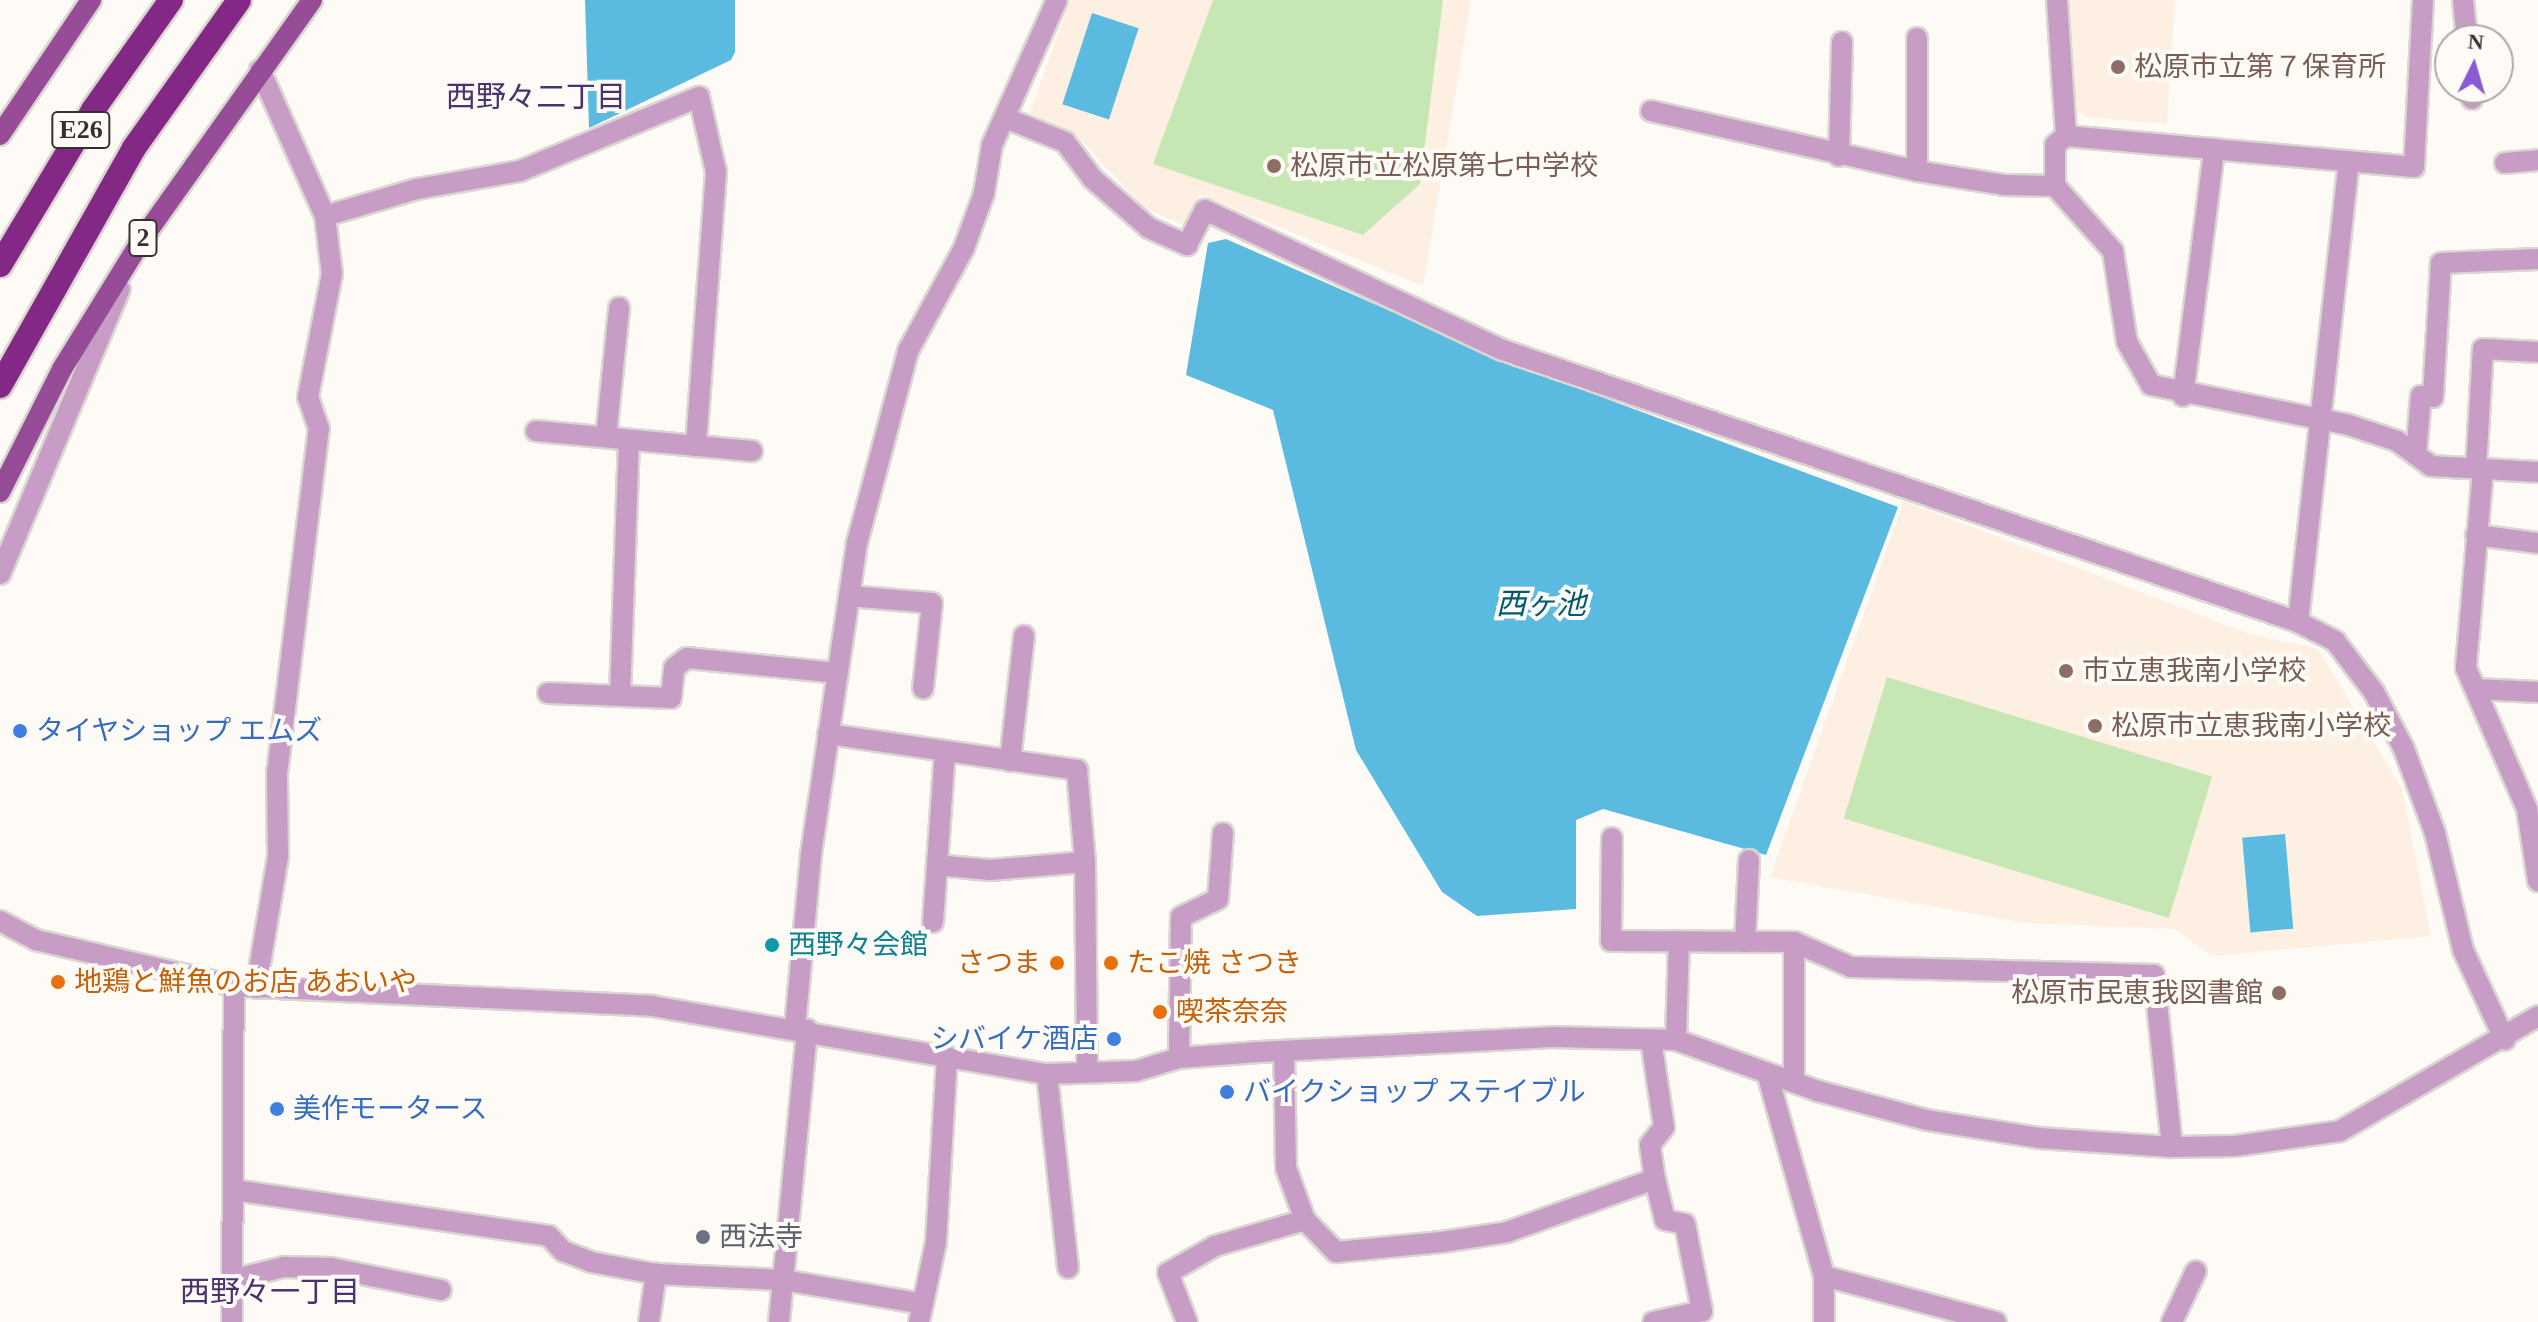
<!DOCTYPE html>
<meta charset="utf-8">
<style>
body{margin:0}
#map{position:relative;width:2538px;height:1322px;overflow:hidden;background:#fefaf6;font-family:"Times New Roman","Noto Sans JP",serif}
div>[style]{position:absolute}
.built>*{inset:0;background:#fdf0e2}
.green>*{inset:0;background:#c6e7b3;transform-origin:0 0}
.water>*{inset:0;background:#5abae0;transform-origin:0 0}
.roads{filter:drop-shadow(2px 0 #dad6d2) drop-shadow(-2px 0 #dad6d2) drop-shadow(0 2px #dad6d2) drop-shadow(0 -2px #dad6d2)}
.street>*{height:20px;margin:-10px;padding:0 10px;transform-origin:10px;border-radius:10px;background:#c79dc6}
.primary>*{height:20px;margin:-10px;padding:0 10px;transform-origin:10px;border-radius:10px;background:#964c97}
.highway>*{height:24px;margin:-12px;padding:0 12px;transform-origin:12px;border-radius:12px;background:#832985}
.dots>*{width:22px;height:22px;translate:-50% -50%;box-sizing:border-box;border:4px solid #fefaf6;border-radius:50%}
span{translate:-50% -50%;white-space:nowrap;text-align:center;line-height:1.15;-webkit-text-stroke:8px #fefaf6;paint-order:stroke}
.shield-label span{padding:2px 6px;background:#fefaf6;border:2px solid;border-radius:6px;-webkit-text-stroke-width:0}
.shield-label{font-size:26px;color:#34302c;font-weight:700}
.education-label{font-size:28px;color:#785e54}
.left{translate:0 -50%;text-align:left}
.right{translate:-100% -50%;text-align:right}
.shop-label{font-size:28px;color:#366cbe}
.culture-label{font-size:28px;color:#0d838f}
.food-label{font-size:28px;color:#c56008}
.worship-label{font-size:28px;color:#5b616d}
.neighbourhood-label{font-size:30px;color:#49326d}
.water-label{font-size:30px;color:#035871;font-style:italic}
.north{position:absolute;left:2434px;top:24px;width:80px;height:80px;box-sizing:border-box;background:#fefaf6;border:2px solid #ada9a5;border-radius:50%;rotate:5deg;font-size:22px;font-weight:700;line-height:32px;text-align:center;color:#34302c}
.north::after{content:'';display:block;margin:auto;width:28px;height:36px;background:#8a5ad2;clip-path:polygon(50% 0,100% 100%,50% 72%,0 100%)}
</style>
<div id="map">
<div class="built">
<i style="clip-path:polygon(1070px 0,1471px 0,1423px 286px,1199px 194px,1185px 226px,1143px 207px,1080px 139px,1030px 113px)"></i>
<i style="clip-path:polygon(2068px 0,2175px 0,2167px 124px,2086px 117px,2076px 110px)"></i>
<i style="clip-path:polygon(1904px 501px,2249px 634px,2318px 649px,2402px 789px,2431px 936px,2212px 956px,2175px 929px,2026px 923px,1770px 877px)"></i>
</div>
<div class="green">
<i style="clip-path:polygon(1213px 0,1443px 0,1420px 184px,1363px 235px,1153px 164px)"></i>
<i style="left:1887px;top:677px;width:340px;height:148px;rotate:17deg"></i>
</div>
<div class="water">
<i style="clip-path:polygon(585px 0,735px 0,735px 52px,731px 60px,589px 128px)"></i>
<i style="left:1092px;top:13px;width:49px;height:96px;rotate:18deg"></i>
<i style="clip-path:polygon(1226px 239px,1502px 360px,1898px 507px,1766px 855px,1603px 809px,1576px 820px,1576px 909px,1477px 916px,1442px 892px,1356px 750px,1273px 410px,1186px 375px,1208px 243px)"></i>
<i style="left:2285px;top:834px;width:95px;height:43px;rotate:85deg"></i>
</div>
<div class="roads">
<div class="street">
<i style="left:2057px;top:0;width:136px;rotate:86.2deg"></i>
<i style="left:2423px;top:0;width:167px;rotate:93.1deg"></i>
<i style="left:2414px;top:167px;width:349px;rotate:-174.9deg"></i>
<i style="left:2066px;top:136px;width:14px;rotate:141deg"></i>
<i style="left:2055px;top:145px;width:41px;rotate:90deg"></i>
<i style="left:2055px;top:186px;width:87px;rotate:48.3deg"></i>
<i style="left:2113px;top:251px;width:92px;rotate:81.3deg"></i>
<i style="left:2127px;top:342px;width:49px;rotate:60.8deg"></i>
<i style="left:2151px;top:385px;width:202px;rotate:11.4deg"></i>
<i style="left:2349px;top:425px;width:51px;rotate:18.4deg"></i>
<i style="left:2397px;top:441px;width:42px;rotate:36.3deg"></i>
<i style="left:2431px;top:466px;width:107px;rotate:3.2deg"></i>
<i style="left:2463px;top:0;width:40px;rotate:84.3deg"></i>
<i style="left:2471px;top:88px;width:11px;rotate:85deg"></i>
<i style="left:1651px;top:111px;width:273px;rotate:12.7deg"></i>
<i style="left:1917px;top:171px;width:88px;rotate:9.1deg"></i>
<i style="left:2004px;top:185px;width:51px;rotate:1.1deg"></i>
<i style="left:1008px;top:119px;width:61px;rotate:22deg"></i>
<i style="left:1065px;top:142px;width:46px;rotate:52.9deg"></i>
<i style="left:1093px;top:179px;width:74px;rotate:41.2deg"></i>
<i style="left:1149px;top:228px;width:42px;rotate:24.1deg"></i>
<i style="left:1187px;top:245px;width:39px;rotate:-63deg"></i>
<i style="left:1205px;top:210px;width:329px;rotate:25.2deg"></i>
<i style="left:1503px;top:350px;width:840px;rotate:18.89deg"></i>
<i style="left:2298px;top:622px;width:42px;rotate:27.2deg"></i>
<i style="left:2335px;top:641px;width:64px;rotate:52.6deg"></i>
<i style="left:2374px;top:692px;width:64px;rotate:62.2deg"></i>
<i style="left:2404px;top:749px;width:90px;rotate:69.7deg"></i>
<i style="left:2435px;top:833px;width:120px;rotate:76.5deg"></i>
<i style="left:2463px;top:950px;width:99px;rotate:65deg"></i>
<i style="left:1839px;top:156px;width:114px;rotate:-88.5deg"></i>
<i style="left:2505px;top:163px;width:33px;rotate:-5deg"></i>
<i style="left:1917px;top:171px;width:133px;rotate:-90deg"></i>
<i style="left:325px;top:216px;width:96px;rotate:-16.4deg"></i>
<i style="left:417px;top:189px;width:105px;rotate:-9.9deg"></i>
<i style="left:520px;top:171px;width:194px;rotate:-22.5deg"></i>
<i style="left:699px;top:97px;width:77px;rotate:77.2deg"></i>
<i style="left:716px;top:172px;width:275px;rotate:94.2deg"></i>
<i style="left:2183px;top:396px;width:249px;rotate:-82.8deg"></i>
<i style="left:536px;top:431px;width:217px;rotate:5.3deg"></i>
<i style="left:606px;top:437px;width:130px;rotate:-84.2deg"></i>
<i style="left:2416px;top:455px;width:59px;rotate:-85.2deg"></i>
<i style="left:2421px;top:396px;width:12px;rotate:5deg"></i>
<i style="left:2433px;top:397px;width:134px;rotate:-86.6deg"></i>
<i style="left:2441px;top:263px;width:97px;rotate:-2.4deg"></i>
<i style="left:2476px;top:469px;width:120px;rotate:-86.7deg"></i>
<i style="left:2483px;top:349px;width:55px;rotate:3.1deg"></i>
<i style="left:2483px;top:469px;width:200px;rotate:94.9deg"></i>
<i style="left:2466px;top:668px;width:154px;rotate:66.6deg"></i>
<i style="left:2527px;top:809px;width:73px;rotate:81.3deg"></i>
<i style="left:2476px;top:535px;width:63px;rotate:7.4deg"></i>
<i style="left:0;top:574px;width:309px;rotate:-67.2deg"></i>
<i style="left:849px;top:596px;width:83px;rotate:4.8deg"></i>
<i style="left:932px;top:603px;width:86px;rotate:96deg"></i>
<i style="left:2298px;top:622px;width:463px;rotate:-83.7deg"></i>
<i style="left:2475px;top:689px;width:63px;rotate:2.7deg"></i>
<i style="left:548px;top:693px;width:123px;rotate:2.3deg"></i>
<i style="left:671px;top:698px;width:30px;rotate:-84deg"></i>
<i style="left:674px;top:668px;width:16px;rotate:-38deg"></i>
<i style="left:687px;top:658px;width:150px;rotate:5.7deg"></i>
<i style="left:620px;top:696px;width:256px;rotate:-88deg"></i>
<i style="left:828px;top:734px;width:252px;rotate:8.2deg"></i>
<i style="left:1077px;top:770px;width:92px;rotate:85deg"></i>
<i style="left:1085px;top:862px;width:208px;rotate:89.4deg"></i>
<i style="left:1010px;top:761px;width:126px;rotate:-83.6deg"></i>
<i style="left:1612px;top:838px;width:103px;rotate:90.6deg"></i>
<i style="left:1611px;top:941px;width:183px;rotate:0.3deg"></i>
<i style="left:1794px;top:942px;width:62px;rotate:23.7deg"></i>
<i style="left:1851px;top:967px;width:303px;rotate:1.5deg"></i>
<i style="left:2154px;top:975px;width:173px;rotate:84deg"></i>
<i style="left:937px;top:865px;width:53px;rotate:5.4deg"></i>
<i style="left:990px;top:870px;width:95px;rotate:-4.8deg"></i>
<i style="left:0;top:921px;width:41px;rotate:27.8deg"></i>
<i style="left:36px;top:940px;width:203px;rotate:13.1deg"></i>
<i style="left:234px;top:986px;width:418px;rotate:2.7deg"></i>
<i style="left:652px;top:1006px;width:401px;rotate:9.8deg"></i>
<i style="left:1047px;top:1074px;width:89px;rotate:-1.9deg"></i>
<i style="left:1136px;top:1071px;width:45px;rotate:-16.8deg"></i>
<i style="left:1179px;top:1058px;width:80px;rotate:-4.3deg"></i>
<i style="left:1259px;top:1052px;width:294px;rotate:-2.9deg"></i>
<i style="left:1553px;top:1037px;width:123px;rotate:1.4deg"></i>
<i style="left:1676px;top:1040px;width:151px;rotate:19.8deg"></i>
<i style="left:1818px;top:1091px;width:113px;rotate:14.9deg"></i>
<i style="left:1927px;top:1120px;width:113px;rotate:9.1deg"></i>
<i style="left:2039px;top:1138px;width:133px;rotate:3.9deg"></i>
<i style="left:2172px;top:1147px;width:63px;rotate:-0.9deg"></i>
<i style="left:2235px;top:1146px;width:106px;rotate:-8.1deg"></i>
<i style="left:2340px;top:1131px;width:229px;rotate:-30.1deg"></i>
<i style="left:933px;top:922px;width:171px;rotate:-86deg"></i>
<i style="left:1745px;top:942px;width:82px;rotate:-87.2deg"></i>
<i style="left:1794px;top:942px;width:140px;rotate:90deg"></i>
<i style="left:256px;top:988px;width:134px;rotate:-80.5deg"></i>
<i style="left:278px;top:856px;width:82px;rotate:-90.7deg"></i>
<i style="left:277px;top:774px;width:348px;rotate:-83.1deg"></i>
<i style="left:319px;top:429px;width:34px;rotate:-109deg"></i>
<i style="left:308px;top:397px;width:125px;rotate:-79deg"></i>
<i style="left:332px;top:274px;width:58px;rotate:-96.9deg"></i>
<i style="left:325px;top:216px;width:160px;rotate:-114deg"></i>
<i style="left:795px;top:1027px;width:174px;rotate:-84.7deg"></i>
<i style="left:811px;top:854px;width:314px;rotate:-81.6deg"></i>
<i style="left:857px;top:543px;width:199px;rotate:-75.1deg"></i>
<i style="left:908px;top:351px;width:117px;rotate:-61.5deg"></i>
<i style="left:964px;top:248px;width:59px;rotate:-70deg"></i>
<i style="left:984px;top:193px;width:49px;rotate:-80.5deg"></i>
<i style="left:992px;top:145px;width:159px;rotate:-65.9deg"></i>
<i style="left:1651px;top:1040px;width:88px;rotate:81.5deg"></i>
<i style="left:1664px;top:1127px;width:23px;rotate:128deg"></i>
<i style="left:1650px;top:1145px;width:34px;rotate:82deg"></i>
<i style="left:1655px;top:1179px;width:42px;rotate:76.3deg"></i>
<i style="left:1665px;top:1220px;width:20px;rotate:11deg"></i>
<i style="left:1685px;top:1224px;width:89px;rotate:78.9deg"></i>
<i style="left:1702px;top:1311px;width:50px;rotate:167.3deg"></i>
<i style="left:1676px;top:1040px;width:99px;rotate:-88.3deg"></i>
<i style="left:1179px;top:1058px;width:141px;rotate:-89.2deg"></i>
<i style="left:1181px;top:917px;width:41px;rotate:-25.9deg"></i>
<i style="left:1218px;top:899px;width:66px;rotate:-85.7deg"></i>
<i style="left:1767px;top:1073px;width:211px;rotate:74.3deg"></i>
<i style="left:1824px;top:1276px;width:46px;rotate:90deg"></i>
<i style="left:1047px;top:1074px;width:195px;rotate:83.8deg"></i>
<i style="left:234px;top:1190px;width:318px;rotate:8.3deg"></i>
<i style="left:549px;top:1236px;width:21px;rotate:47deg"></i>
<i style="left:563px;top:1251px;width:30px;rotate:21deg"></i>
<i style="left:591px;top:1262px;width:66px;rotate:10.5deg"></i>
<i style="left:656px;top:1274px;width:127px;rotate:2.7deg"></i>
<i style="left:783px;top:1280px;width:142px;rotate:9.7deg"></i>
<i style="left:1305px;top:1220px;width:45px;rotate:45.9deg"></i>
<i style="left:1336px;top:1252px;width:106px;rotate:-5.4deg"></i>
<i style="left:1442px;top:1242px;width:66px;rotate:-8.7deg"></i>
<i style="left:1507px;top:1232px;width:157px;rotate:-19.7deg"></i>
<i style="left:1824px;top:1276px;width:178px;rotate:15deg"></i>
<i style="left:231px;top:1280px;width:55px;rotate:-13.8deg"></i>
<i style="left:284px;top:1267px;width:47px;rotate:1.2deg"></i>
<i style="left:331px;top:1268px;width:112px;rotate:11.3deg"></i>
<i style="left:232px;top:1322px;width:336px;rotate:-89.7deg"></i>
<i style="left:649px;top:1322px;width:49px;rotate:-81.7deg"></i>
<i style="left:779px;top:1322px;width:294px;rotate:-84.5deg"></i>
<i style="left:919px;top:1322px;width:82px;rotate:-78deg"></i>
<i style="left:936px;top:1242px;width:184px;rotate:-86.6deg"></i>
<i style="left:1187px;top:1322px;width:53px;rotate:-111.2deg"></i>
<i style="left:1168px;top:1273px;width:54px;rotate:-29.9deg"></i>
<i style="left:1215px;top:1246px;width:94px;rotate:-16.1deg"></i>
<i style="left:1305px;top:1220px;width:55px;rotate:-110.1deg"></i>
<i style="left:1286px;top:1168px;width:115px;rotate:-91deg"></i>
<i style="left:2172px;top:1322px;width:56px;rotate:-64.8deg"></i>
</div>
<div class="primary">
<i style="left:0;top:135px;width:163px;rotate:-56deg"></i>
<i style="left:0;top:492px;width:138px;rotate:-63.2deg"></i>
<i style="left:62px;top:369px;width:154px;rotate:-58.3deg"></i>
<i style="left:143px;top:238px;width:292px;rotate:-54.6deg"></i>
</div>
<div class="highway">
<i style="left:0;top:265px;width:181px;rotate:-59deg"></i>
<i style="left:93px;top:110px;width:135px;rotate:-54.7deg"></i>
<i style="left:0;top:386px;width:273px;rotate:-60.6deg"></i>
<i style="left:134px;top:148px;width:181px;rotate:-54.6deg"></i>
</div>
</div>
<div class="dots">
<i style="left:2118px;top:67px;background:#8d6e63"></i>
<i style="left:1274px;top:166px;background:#8d6e63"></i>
<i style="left:2066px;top:671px;background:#8d6e63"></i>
<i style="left:2095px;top:726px;background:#8d6e63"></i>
<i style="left:20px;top:731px;background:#3f7fe0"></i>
<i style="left:772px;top:945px;background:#0f9aa8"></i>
<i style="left:1057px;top:963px;background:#e8710a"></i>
<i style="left:1111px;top:963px;background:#e8710a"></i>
<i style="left:58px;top:982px;background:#e8710a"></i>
<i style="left:2279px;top:993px;background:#8d6e63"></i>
<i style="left:1160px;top:1012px;background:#e8710a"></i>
<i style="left:1114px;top:1039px;background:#3f7fe0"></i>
<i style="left:1227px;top:1092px;background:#3f7fe0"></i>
<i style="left:277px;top:1109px;background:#3f7fe0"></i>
<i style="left:703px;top:1237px;background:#6b7280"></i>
</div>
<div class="shield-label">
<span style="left:81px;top:130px">E26</span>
<span style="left:143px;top:238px">2</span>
</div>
<div class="education-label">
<span class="left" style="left:2134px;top:67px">松原市立第７保育所</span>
<span class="left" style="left:1290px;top:166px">松原市立松原第七中学校</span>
<span class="left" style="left:2082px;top:671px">市立恵我南小学校</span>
<span class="left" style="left:2111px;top:726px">松原市立恵我南小学校</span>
<span class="right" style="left:2263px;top:993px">松原市民恵我図書館</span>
</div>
<div class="shop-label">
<span class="left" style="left:36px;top:731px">タイヤショップ エムズ</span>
<span class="right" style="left:1098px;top:1039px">シバイケ酒店</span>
<span class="left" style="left:1243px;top:1092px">バイクショップ ステイブル</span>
<span class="left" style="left:293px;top:1109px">美作モータース</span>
</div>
<div class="culture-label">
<span class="left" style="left:788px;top:945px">西野々会館</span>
</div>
<div class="food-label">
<span class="right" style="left:1041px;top:963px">さつま</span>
<span class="left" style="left:1127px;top:963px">たこ焼 さつき</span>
<span class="left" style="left:74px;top:982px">地鶏と鮮魚のお店 あおいや</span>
<span class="left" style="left:1176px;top:1012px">喫茶奈奈</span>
</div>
<div class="worship-label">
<span class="left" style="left:719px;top:1237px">西法寺</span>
</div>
<div class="neighbourhood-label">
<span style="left:536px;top:97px">西野々二丁目</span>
<span style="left:270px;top:1292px">西野々一丁目</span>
</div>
<div class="water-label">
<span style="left:1541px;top:604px">西ヶ池</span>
</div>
<div class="north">N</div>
</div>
